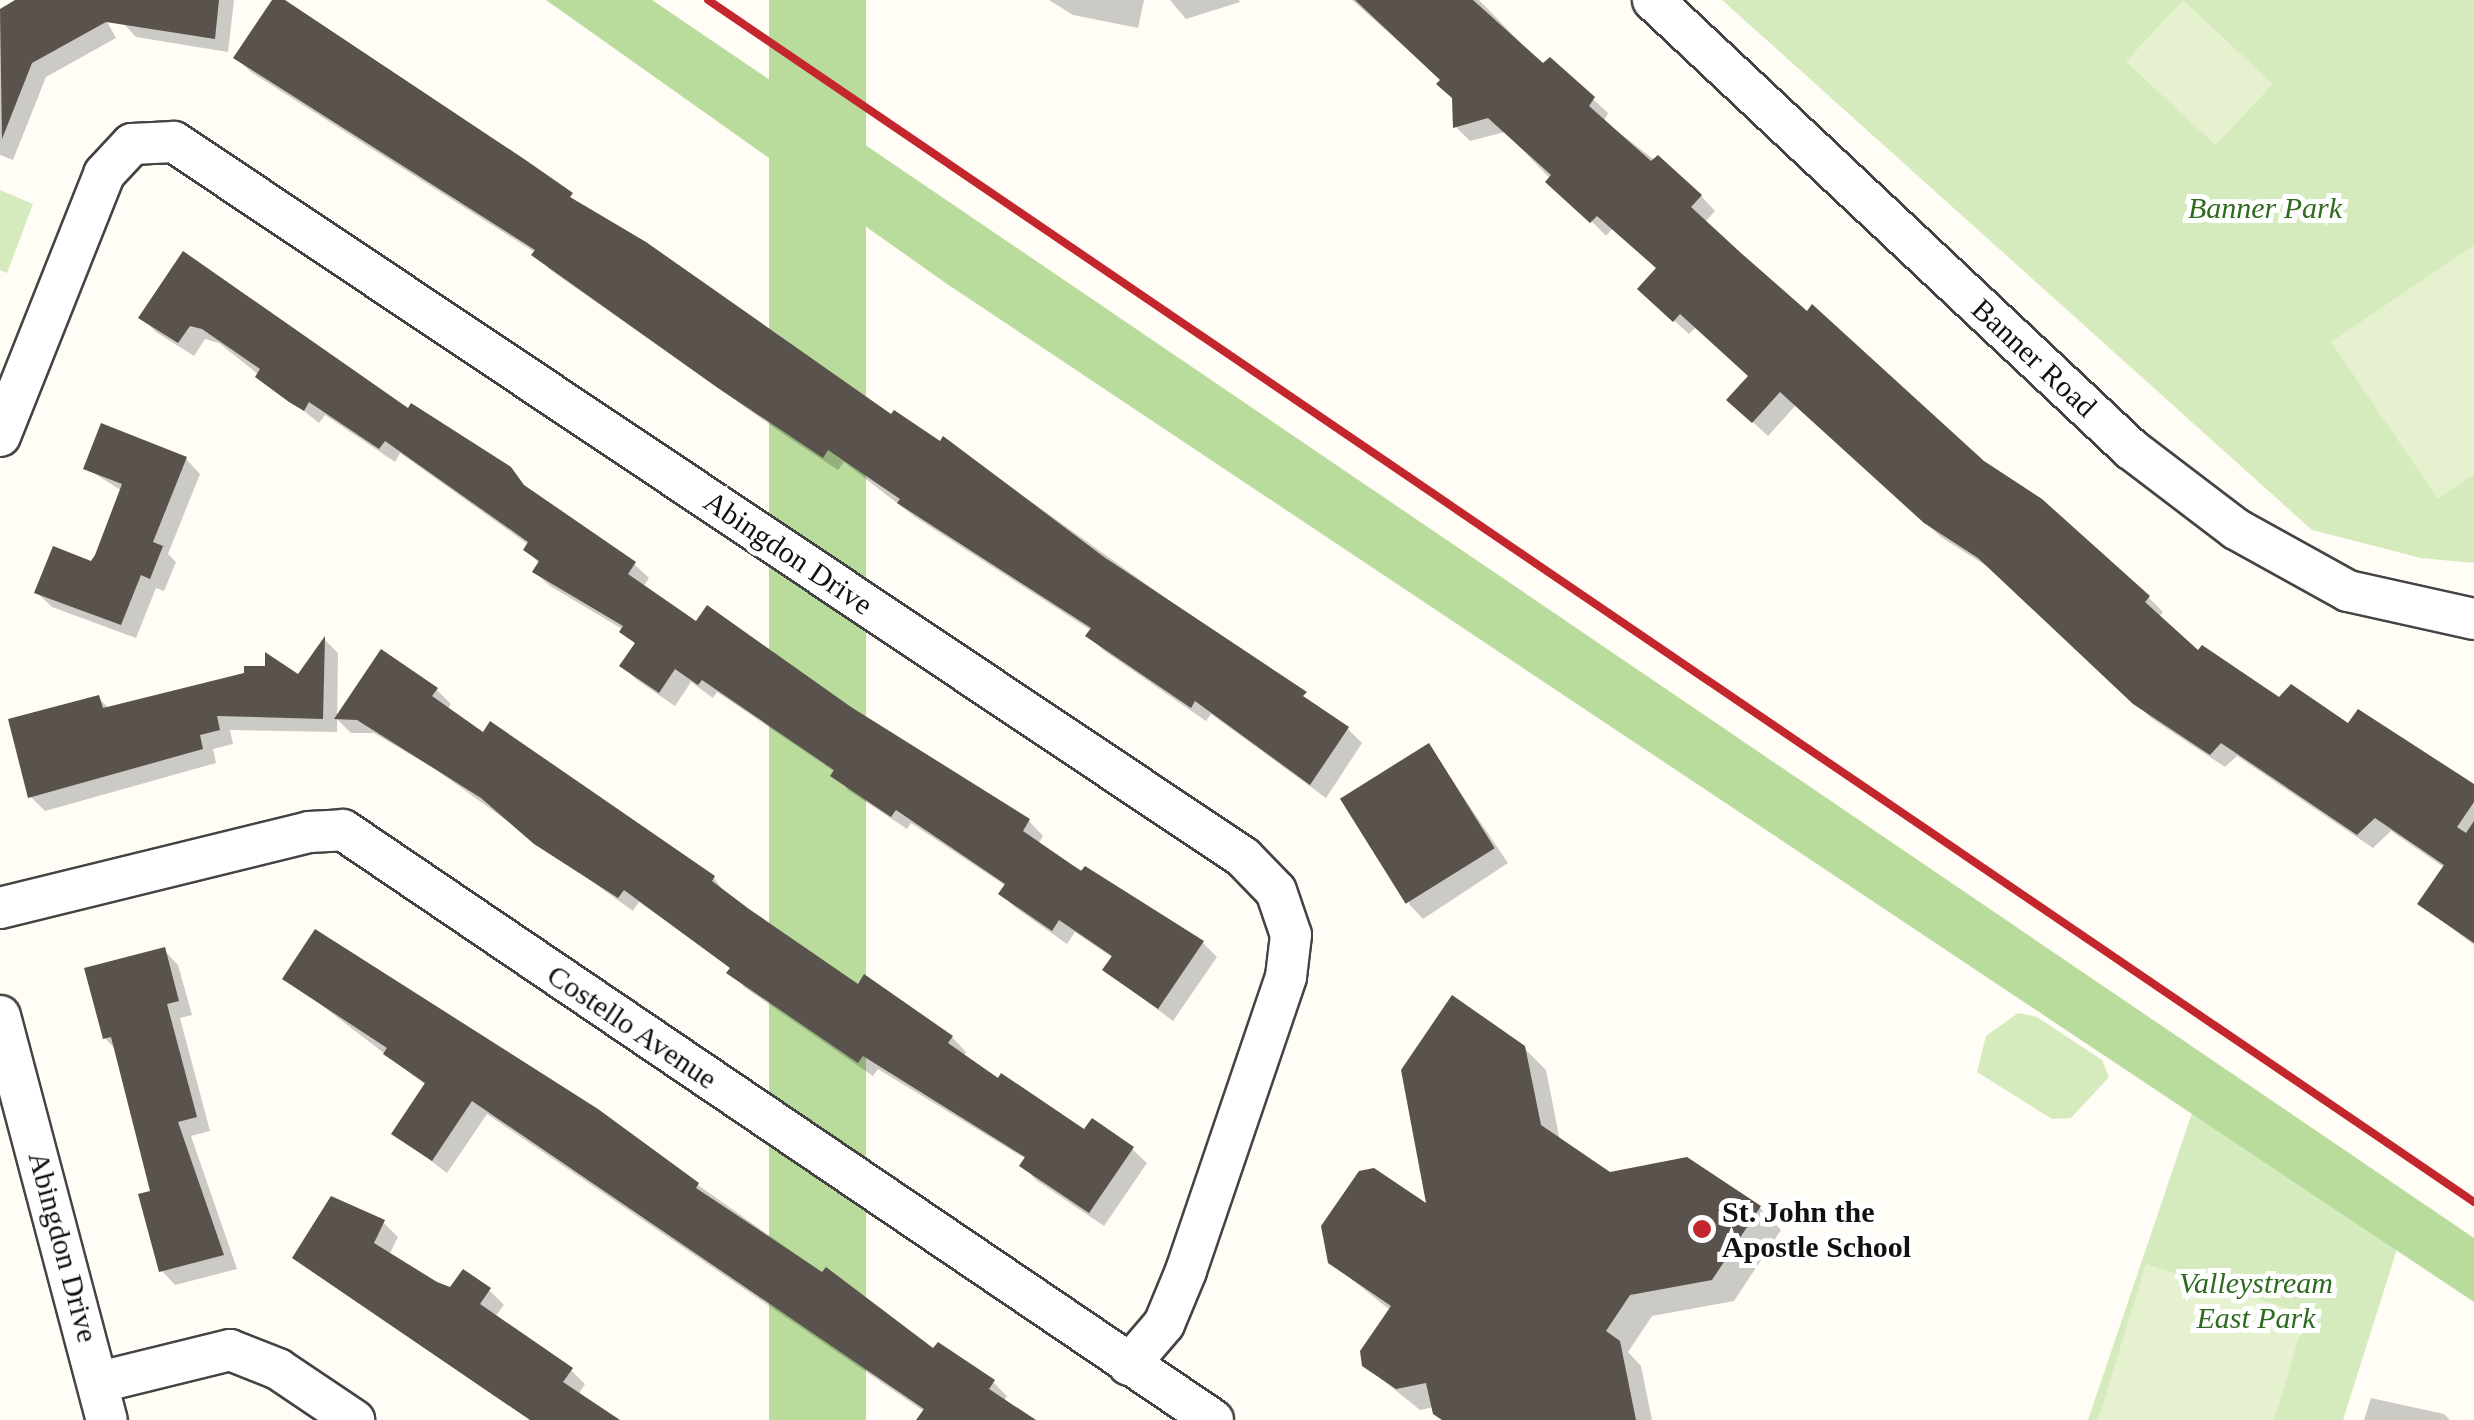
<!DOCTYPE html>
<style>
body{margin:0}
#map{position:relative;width:2474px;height:1420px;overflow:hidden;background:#fffdf5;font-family:Georgia,serif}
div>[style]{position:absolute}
.green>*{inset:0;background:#d5ebbd}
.forest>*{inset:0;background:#b9dc9c;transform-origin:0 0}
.pitch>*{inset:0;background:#e6f2cf;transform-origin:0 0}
.shadow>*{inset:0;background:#0003}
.building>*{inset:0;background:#5a524d;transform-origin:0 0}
.roads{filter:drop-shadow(2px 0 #444) drop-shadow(-2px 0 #444) drop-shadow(0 2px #444) drop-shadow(0 -2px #444)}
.minor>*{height:40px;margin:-20px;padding:0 20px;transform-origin:20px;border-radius:20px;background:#fff}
.rail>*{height:8px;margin:-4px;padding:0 4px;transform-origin:4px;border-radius:4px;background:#c4262e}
.dots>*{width:28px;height:28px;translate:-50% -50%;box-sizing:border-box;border:5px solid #fff;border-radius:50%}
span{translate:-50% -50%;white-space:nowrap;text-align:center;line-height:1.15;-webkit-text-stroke:10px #fff;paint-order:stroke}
.park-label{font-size:30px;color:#2f6b1f;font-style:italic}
.street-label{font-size:30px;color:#111}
.poi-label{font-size:30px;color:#111;font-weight:700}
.left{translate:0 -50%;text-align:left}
</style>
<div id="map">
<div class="green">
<i style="clip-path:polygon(1722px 0,2474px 0,2474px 563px,2421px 558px,2312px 530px)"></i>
<i style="clip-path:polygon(0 190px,33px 204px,7px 273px,0 270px)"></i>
<i style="clip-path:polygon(2018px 1013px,2037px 1017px,2102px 1060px,2109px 1077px,2071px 1118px,2052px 1119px,1977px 1072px,1986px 1036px)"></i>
<i style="clip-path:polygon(2194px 1107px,2398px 1246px,2343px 1420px,2088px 1420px)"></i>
</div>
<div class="forest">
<i style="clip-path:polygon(546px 0,652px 0,2474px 1238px,2474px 1302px,947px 284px)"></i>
<i style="left:769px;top:0;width:97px;height:2055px"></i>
</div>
<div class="pitch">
<i style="left:2183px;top:0;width:123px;height:84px;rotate:43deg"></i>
<i style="clip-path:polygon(2474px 245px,2474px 474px,2438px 499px,2331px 342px)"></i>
<i style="clip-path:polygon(2146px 1264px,2306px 1314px,2274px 1420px,2098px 1420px)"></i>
</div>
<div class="shadow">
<i style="clip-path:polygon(19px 0,95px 0,116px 38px,46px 77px,13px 160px,0 155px,0 11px)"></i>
<i style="clip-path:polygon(124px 0,234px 0,228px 52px,136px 37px,122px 22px)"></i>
<i style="clip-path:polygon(275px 0,892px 418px,941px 444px,944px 439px,1348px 729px,1362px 743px,1326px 798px,1211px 714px,1206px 721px,1103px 650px,1089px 636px,1092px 631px,915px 517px,844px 462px,838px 470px,789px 438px,549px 269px,536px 253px,251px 72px,236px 58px)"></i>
<i style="clip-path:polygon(1049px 0,1144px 0,1138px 28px,1073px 15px)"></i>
<i style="clip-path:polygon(1170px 0,1239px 0,1240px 2px,1186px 19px)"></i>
<i style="clip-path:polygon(1352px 0,1479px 0,1543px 66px,1593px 99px,1608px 113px,1604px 121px,1701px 196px,1715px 211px,1704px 223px,1983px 463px,2041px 501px,2149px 598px,2163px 612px,2158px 618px,2199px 654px,2280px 700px,2474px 787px,2474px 945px,2420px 904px,2445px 868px,2391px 831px,2373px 848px,2237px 756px,2225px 767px,2151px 718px,1996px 572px,1941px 537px,1796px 405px,1768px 436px,1744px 414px,1751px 377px,1696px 327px,1689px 334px,1655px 303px,1658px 269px,1612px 229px,1606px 236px,1505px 132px,1470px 141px,1456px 127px,1454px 99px,1443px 81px)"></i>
<i style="clip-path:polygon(183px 255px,408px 412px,509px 469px,531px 493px,634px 564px,649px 578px,643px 587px,697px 625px,850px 709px,1029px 821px,1043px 836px,1038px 844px,1203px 943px,1217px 957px,1173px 1021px,1105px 970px,1113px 958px,1075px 932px,1067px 944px,1016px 908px,1001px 894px,1006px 886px,911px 823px,907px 829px,848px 790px,835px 772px,717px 692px,713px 698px,691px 682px,675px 706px,637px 680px,622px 666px,636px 645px,624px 630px,550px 586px,535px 572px,540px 564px,526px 550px,529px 545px,400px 453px,395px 462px,325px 415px,319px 423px,219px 343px,205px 339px,194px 356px,156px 332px,141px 317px)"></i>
<i style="clip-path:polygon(186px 459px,200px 474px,168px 554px,176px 562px,164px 591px,156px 588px,136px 638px,52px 607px,37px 593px,92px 565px,122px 491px,86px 468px)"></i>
<i style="clip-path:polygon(325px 640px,338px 653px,337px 732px,230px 730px,233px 744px,213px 749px,216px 763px,45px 811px,30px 796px,98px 698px,110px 709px,299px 678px)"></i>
<i style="clip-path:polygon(437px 690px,451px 704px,447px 710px,714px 878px,726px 895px,858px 987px,952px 1037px,966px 1052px,963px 1057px,1085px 1132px,1132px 1149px,1147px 1163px,1104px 1226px,1036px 1180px,1022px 1165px,1026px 1159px,878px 1069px,873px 1076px,744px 987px,732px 969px,639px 902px,633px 911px,435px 769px,374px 733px,351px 733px,337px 719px)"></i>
<i style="clip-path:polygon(1429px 746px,1508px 863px,1423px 919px,1409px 904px)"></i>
<i style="clip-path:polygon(164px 950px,178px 965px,192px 1015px,180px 1018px,210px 1131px,191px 1136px,237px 1269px,175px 1285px,161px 1270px,153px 1192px,116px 1050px,105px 1038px)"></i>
<i style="clip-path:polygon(286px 978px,698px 1185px,934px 1352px,993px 1382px,1007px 1396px,1003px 1402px,1028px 1420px,923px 1420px,925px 1412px,487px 1114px,447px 1173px,394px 1133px,427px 1086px)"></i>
<i style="clip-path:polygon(1524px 1048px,1546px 1070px,1560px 1141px,1610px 1174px,1760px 1208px,1781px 1230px,1734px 1301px,1652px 1316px,1628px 1352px,1641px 1366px,1652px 1420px,1442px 1420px,1434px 1407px,1420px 1410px,1364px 1365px,1390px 1310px,1330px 1262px,1430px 1209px)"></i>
<i style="clip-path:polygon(383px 1222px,398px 1237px,389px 1255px,451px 1290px,463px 1273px,489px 1290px,504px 1305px,495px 1317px,571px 1370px,585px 1384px,578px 1395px,615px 1420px,532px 1420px,295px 1258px)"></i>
<i style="clip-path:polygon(2371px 1398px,2444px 1414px,2450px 1420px,2364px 1420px)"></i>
</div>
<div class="building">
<i style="clip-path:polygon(15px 0,219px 0,215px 39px,106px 22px,32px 63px,2px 139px,0 9px)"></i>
<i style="clip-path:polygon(272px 0,285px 0,527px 161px,573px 193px,570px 197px,646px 242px,891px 414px,894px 410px,940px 441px,943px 436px,1104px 557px,1307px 692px,1303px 696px,1349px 727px,1310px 785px,1195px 701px,1191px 708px,1085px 636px,1091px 628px,897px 503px,900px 499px,828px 450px,823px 458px,718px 388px,531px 255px,535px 250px,233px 58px)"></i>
<i style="clip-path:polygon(1355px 0,1473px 0,1543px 63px,1550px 57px,1595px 97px,1589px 106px,1651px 161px,1658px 155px,1702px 195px,1691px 207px,1741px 253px,1807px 311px,1812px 304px,1984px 461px,2042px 499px,2150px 596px,2145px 602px,2198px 650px,2202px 645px,2279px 697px,2291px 684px,2348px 723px,2358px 709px,2474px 784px,2474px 802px,2457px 827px,2466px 833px,2474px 821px,2474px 943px,2417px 904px,2444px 865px,2375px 818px,2357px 835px,2221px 743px,2210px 755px,2133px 704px,1978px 558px,1924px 523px,1780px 392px,1752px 423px,1726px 400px,1748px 376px,1680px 314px,1673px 322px,1637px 289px,1656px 268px,1597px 216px,1590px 223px,1545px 182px,1551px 175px,1488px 118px,1453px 128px,1452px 98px,1436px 84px,1440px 80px)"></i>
<i style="clip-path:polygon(183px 251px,408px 408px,411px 403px,511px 467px,524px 485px,636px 562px,628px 574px,696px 621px,707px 605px,851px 707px,1030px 819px,1023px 831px,1081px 871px,1085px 866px,1204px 941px,1158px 1009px,1102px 970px,1112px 956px,1059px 920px,1052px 931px,998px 894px,1005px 884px,896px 810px,891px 817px,830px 776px,834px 770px,702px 680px,698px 685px,675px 669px,659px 693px,619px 666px,635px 643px,619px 632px,623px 626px,532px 572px,539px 561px,523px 550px,528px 542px,385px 441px,379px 449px,309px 402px,304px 411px,289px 402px,255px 377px,260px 369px,202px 329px,190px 326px,178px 343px,138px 318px)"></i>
<i style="clip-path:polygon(101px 423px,187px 457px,153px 542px,163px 546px,150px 579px,141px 575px,121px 625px,34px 593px,53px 546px,91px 561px,95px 555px,122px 484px,83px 469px)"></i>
<i style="clip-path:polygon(325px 636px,323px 719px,217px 716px,220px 730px,200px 735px,203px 749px,28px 798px,8px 719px,99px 695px,103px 708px,244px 673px,244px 666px,265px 666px,265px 652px,298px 674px)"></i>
<i style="clip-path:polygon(381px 649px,438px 688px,432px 696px,483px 732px,490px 721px,715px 876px,712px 881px,749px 909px,858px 984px,864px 974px,953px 1036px,948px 1043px,998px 1078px,1001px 1073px,1084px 1129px,1092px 1118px,1134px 1147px,1089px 1213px,1019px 1166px,1025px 1157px,863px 1056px,858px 1063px,726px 973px,730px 968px,624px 890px,618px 898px,534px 844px,481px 798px,357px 720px,334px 719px)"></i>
<i style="left:1429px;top:743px;width:124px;height:105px;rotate:58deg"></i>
<i style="clip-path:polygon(315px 929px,598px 1109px,699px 1183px,696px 1188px,822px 1272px,826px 1267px,933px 1348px,938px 1342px,995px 1380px,989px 1389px,1036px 1420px,916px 1420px,924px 1409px,472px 1101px,432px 1161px,391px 1134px,425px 1083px,383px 1054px,387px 1048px,282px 979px)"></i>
<i style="clip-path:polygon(165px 947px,179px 1001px,167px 1004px,197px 1117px,178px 1122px,224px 1255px,159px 1272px,138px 1194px,150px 1191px,111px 1037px,103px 1039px,84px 968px)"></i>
<i style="clip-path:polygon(1452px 995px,1525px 1046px,1541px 1125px,1610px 1172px,1687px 1157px,1761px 1206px,1712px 1280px,1630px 1295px,1606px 1331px,1620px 1341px,1636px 1420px,1442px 1420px,1433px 1414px,1426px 1383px,1396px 1389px,1362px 1366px,1360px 1351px,1391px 1306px,1328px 1263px,1321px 1226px,1359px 1171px,1374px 1168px,1426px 1203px,1401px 1070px)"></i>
<i style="clip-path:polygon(331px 1196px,385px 1220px,374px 1243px,437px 1282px,450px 1287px,463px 1269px,491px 1288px,480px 1304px,573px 1368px,563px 1382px,620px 1420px,530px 1420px,292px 1258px)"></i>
</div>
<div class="roads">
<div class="minor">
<i style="left:1653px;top:0;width:656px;rotate:43.21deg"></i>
<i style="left:2131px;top:449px;width:132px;rotate:37.3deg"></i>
<i style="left:2236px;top:529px;width:128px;rotate:29deg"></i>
<i style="left:2348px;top:591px;width:129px;rotate:12.5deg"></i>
<i style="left:0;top:436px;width:282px;rotate:-68.3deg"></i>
<i style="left:104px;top:174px;width:41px;rotate:-47deg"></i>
<i style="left:132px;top:144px;width:42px;rotate:-2.7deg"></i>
<i style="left:174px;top:142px;width:1286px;rotate:33.78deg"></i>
<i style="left:1243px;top:857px;width:47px;rotate:45.9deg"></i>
<i style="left:1276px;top:891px;width:46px;rotate:71.2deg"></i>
<i style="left:1291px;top:935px;width:42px;rotate:96.8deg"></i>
<i style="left:1286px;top:977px;width:311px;rotate:108.8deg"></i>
<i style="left:1186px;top:1271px;width:57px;rotate:112.5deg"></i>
<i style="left:1164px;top:1324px;width:54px;rotate:130.5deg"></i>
<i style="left:0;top:908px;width:318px;rotate:-13.8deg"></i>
<i style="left:309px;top:832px;width:34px;rotate:-3deg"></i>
<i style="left:343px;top:830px;width:1051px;rotate:34.14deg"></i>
<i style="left:0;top:1016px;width:418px;rotate:75.2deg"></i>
<i style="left:100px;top:1382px;width:134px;rotate:-13.8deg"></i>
<i style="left:230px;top:1350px;width:52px;rotate:21.6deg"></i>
<i style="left:278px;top:1369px;width:92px;rotate:33.9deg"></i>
</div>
</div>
<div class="rail">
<i style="left:708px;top:0;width:2136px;rotate:34.24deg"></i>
</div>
<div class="dots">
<i style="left:1702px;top:1229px;background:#c4262e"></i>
</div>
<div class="park-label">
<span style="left:2265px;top:208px">Banner Park</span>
<span style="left:2256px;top:1300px">Valleystream<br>East Park</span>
</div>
<div class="street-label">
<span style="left:2034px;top:358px;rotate:43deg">Banner Road</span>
<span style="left:788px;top:553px;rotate:34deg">Abingdon Drive</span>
<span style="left:632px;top:1027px;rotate:34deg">Costello Avenue</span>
<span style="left:63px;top:1247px;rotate:75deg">Abingdon Drive</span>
</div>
<div class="poi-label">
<span class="left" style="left:1722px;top:1229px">St. John the<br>Apostle School</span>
</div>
</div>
